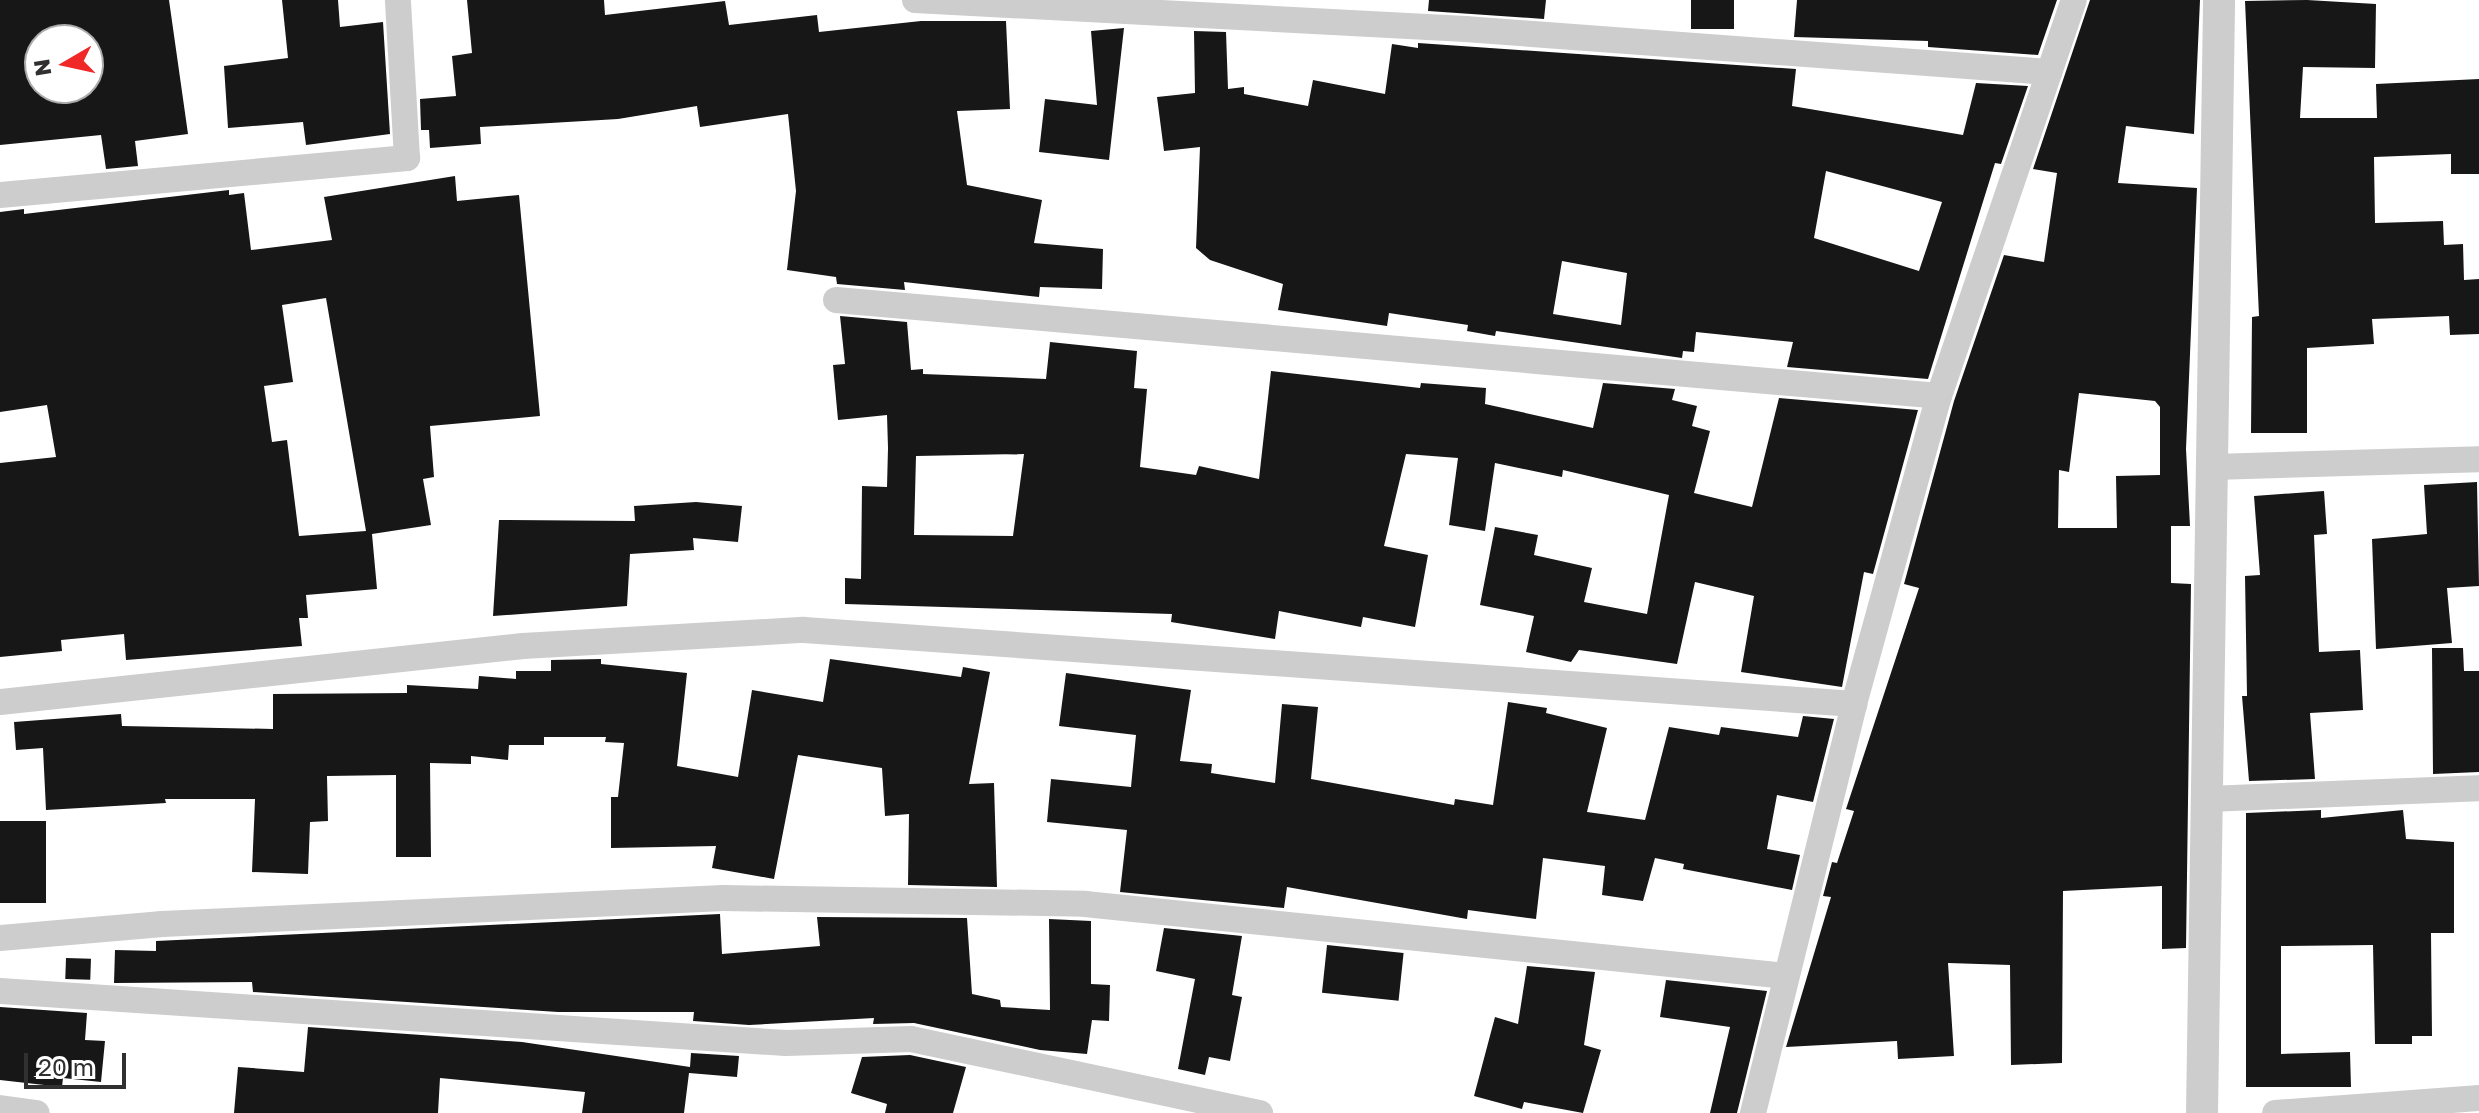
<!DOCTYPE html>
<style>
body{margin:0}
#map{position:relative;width:2479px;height:1113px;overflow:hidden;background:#fff;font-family:"Golos Text",sans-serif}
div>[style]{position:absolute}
.building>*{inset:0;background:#171717;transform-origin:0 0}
.minor>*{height:26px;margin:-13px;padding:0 13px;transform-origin:13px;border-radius:13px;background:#cdcdcd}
.tertiary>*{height:32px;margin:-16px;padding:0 16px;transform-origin:16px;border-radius:16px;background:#cdcdcd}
span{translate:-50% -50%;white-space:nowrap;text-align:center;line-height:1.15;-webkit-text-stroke:8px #fff;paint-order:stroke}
.north{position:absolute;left:24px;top:24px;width:80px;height:80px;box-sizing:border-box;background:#fff;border:2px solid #acacac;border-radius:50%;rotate:261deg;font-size:22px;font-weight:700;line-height:32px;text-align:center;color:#303030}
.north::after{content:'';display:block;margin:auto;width:28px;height:36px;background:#f12828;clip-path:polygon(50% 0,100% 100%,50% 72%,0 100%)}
.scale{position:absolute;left:24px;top:1053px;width:102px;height:36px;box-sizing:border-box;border:4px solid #303030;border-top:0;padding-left:10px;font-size:24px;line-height:28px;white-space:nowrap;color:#303030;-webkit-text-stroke:6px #fff;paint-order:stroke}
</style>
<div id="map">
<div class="building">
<i style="clip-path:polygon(evenodd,0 0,169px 0,188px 134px,135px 141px,138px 166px,106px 169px,101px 135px,0 145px,0 0,40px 40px,88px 40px,88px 88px,40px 88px,40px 40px)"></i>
<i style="clip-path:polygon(282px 0,338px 0,340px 27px,383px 22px,390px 134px,306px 145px,303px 122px,228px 128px,224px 66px,288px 58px)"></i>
<i style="clip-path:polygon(467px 0,604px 0,605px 15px,725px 1px,729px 25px,817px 15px,819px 32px,921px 21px,1006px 21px,1010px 109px,957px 111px,967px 185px,1042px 200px,1034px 243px,1103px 249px,1102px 289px,1040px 287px,1039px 297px,904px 282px,905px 290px,837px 284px,836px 277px,787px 270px,796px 191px,788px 114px,700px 127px,697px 106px,618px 119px,480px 127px,481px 144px,430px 148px,429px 130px,421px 130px,420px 99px,456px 96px,452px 56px,472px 53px)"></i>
<i style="clip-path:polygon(1429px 0,1546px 0,1544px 19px,1428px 11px)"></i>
<i style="left:1691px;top:0;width:43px;height:29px"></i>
<i style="clip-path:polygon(1797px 0,2057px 0,2038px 55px,1928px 47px,1928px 41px,1794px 37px)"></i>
<i style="clip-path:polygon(evenodd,2090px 0,2200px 0,2194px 134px,2126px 126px,2118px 183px,2197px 188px,2186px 449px,2190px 526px,2171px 526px,2171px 583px,2191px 584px,2186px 948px,2162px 949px,2162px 886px,2063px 891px,2062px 1063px,2011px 1065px,2010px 965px,1948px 963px,1954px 1056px,1898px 1059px,1897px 1041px,1786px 1047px,1831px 897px,1823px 896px,1832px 862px,1837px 863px,1854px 811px,1846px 809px,1919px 588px,1904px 584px,1954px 401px,2004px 255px,2044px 262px,2057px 173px,2033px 169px,2090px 0,2079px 393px,2155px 401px,2160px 407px,2160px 475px,2116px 476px,2117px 528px,2058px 528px,2059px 470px,2069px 472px,2079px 393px)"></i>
<i style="clip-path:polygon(2307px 0,2376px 4px,2375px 68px,2303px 67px,2300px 118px,2377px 118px,2376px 84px,2479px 79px,2479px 174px,2451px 174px,2451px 154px,2374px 157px,2375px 223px,2443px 221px,2444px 245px,2463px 244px,2464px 280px,2479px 279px,2479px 334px,2450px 335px,2449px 316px,2372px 319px,2374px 344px,2307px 348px,2307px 433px,2251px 433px,2252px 317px,2259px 316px,2245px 1px)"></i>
<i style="clip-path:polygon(1124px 28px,1109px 160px,1039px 152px,1045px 99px,1097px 105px,1091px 31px)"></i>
<i style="clip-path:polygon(evenodd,1194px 31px,1226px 32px,1228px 89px,1244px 87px,1244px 94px,1308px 106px,1313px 80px,1385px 94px,1392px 44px,1418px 48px,1418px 43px,1796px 69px,1792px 106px,1963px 135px,1976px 83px,2028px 86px,2001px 164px,1995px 163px,1928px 379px,1787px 367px,1793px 342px,1696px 332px,1694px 352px,1683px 351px,1682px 358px,1496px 331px,1495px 336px,1467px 331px,1468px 325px,1389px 313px,1387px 326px,1278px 310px,1283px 284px,1210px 260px,1196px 248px,1200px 147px,1164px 151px,1157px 97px,1195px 93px,1194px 31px,1826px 171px,1942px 202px,1919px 271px,1814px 238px,1826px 171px,1194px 31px,1562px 261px,1627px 273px,1621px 325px,1553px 314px,1562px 261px)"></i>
<i style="clip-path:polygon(evenodd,455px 176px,457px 201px,519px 195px,540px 416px,430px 426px,434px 477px,423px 479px,431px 525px,372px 534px,377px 589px,306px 595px,308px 618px,299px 618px,302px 646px,126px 660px,124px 634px,61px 640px,62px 651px,0 657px,0 463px,56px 457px,47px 405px,0 412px,0 212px,24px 209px,24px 214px,229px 190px,229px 195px,244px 193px,251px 250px,332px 240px,324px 197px,455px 176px,326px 298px,366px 531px,299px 536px,287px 440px,272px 442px,264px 386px,293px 382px,282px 305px,326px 298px)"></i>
<i style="clip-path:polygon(evenodd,840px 316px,907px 322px,911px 370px,923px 369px,923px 374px,1046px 379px,1050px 342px,1137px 351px,1134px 388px,1147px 389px,1140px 467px,1196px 475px,1199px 466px,1259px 479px,1271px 371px,1420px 388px,1421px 383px,1486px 388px,1485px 404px,1593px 428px,1603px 383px,1675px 389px,1672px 400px,1697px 406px,1692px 426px,1710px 431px,1694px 493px,1752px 507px,1779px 398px,1918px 410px,1873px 574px,1864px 572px,1842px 687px,1741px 672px,1754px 596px,1695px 582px,1677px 664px,1579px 650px,1571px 662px,1526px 652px,1534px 616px,1480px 605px,1495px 527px,1538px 535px,1534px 555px,1592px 568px,1584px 602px,1647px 614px,1669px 495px,1563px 470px,1562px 477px,1495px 463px,1485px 531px,1449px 525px,1458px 458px,1406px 454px,1384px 546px,1428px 555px,1415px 627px,1363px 617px,1361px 627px,1279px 611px,1275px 639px,1171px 622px,1172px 614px,845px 604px,845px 578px,861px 579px,862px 486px,887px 487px,888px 448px,887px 415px,838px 420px,833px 365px,845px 364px,840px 316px,1024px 454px,1013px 536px,914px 535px,916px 456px,1024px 454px)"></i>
<i style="clip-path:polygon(2477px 482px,2479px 586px,2447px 588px,2452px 643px,2376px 649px,2372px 539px,2427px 534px,2424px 485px)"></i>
<i style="clip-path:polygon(2324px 491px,2327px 534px,2314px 535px,2319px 652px,2360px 650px,2363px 710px,2310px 713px,2315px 779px,2249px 781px,2242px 696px,2247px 696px,2245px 576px,2260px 575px,2254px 496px)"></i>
<i style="clip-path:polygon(696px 502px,742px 506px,738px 542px,693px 538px,694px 550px,630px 554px,627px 606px,493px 616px,499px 520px,635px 521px,634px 506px)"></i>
<i style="clip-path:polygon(2432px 648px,2463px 648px,2464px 671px,2479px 671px,2479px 772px,2433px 774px)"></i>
<i style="clip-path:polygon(601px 659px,601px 664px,687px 673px,677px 766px,738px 777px,752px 690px,823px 702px,830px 659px,961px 677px,963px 667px,990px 672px,969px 784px,994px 783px,997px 887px,908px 885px,909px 814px,885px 816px,882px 768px,798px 755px,774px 879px,712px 868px,716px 846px,611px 848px,611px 797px,618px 797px,624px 743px,605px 742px,606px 737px,544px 737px,544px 745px,509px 745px,508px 760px,471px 756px,471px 764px,430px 763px,431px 857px,396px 857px,396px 775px,327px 776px,328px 821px,310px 822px,308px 874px,252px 872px,255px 799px,165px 799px,166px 803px,46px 810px,43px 748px,16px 750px,14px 722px,121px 714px,122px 726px,273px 729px,273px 694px,407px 693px,407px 685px,478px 689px,479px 676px,516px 679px,516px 671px,551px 671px,551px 660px)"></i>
<i style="clip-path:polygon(1066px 673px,1191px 690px,1180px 761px,1212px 764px,1211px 773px,1275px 783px,1282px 704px,1318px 707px,1311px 779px,1454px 805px,1455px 799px,1493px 805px,1508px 702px,1547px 708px,1546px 713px,1607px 728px,1587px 812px,1645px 820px,1669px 727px,1719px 735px,1721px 727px,1798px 737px,1803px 716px,1834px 719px,1813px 802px,1777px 795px,1767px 849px,1800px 855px,1792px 890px,1683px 869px,1684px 864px,1655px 858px,1643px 901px,1602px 895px,1605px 866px,1543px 858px,1536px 919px,1468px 910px,1467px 919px,1287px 887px,1284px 908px,1120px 892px,1127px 830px,1047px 822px,1051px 779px,1131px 787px,1136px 735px,1059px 726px)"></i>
<i style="clip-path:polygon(2321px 810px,2321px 818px,2403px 810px,2406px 839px,2454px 842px,2454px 933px,2431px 933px,2432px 1036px,2412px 1036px,2412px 1044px,2375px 1044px,2373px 945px,2281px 946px,2281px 1054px,2350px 1052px,2351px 1087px,2246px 1087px,2246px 813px)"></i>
<i style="left:0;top:821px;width:46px;height:82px"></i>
<i style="clip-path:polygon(720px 914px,722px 954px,820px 946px,817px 917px,967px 918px,972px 994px,1000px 1000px,1001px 1007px,1050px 1010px,1049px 919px,1091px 921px,1091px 984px,1110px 985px,1109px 1021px,1092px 1020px,1087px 1054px,1040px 1050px,914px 1023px,873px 1024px,874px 1018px,749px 1025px,693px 1021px,694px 1012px,558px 1012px,253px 992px,252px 982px,114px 983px,115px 950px,156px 951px,156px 941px)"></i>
<i style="clip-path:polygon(1164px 928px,1242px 936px,1232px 995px,1242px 997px,1230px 1061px,1209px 1057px,1205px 1075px,1178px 1069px,1195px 979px,1156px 971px)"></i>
<i style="left:1327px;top:945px;width:77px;height:48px;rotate:6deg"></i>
<i style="left:66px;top:958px;width:25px;height:21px;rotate:2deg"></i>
<i style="clip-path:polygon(1527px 966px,1595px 972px,1584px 1045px,1601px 1050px,1583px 1113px,1524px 1102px,1522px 1109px,1474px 1096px,1495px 1017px,1518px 1024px)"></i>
<i style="clip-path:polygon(1666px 980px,1767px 991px,1737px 1113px,1710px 1113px,1730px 1027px,1660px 1017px)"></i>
<i style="clip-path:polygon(0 1007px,87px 1013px,85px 1040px,105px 1041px,101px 1082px,63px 1078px,62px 1087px,0 1080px)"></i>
<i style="clip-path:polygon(308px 1027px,522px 1042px,690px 1067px,691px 1053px,739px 1056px,737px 1077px,689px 1073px,684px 1113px,582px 1113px,585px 1092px,440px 1078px,438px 1113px,234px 1113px,238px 1067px,304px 1072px)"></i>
<i style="clip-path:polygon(910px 1055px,966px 1067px,953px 1113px,885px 1113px,887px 1104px,851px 1093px,862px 1057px)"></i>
</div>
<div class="minor">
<i style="left:915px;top:0;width:551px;rotate:3.02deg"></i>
<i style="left:1465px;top:29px;width:586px;rotate:4.21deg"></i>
<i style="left:0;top:195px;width:409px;rotate:-5.2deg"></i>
<i style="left:407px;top:158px;width:158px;rotate:-93.3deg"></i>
<i style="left:836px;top:300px;width:1107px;rotate:4.97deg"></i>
<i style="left:2214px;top:467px;width:265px;rotate:-1.7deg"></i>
<i style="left:0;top:702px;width:526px;rotate:-6.11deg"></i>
<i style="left:523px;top:646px;width:281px;rotate:-3.3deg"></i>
<i style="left:804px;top:630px;width:1053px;rotate:4.03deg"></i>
<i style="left:2208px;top:799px;width:271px;rotate:-2.3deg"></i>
<i style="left:0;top:938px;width:163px;rotate:-4.9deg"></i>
<i style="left:162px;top:924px;width:562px;rotate:-2.65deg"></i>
<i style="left:723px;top:898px;width:362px;rotate:0.9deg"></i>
<i style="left:1085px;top:904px;width:705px;rotate:5.86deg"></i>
<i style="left:0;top:991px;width:788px;rotate:3.79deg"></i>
<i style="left:786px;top:1043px;width:125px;rotate:-1.8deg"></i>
<i style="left:911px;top:1039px;width:357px;rotate:12deg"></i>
<i style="left:0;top:1108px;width:37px;rotate:8deg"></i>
<i style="left:1753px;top:1113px;width:421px;rotate:-76.1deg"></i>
<i style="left:1854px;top:704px;width:320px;rotate:-74.6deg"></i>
<i style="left:1939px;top:396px;width:418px;rotate:-71.2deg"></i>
<i style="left:2275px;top:1113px;width:205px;rotate:-4.2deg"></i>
</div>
<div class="tertiary">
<i style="left:2202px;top:1113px;width:1113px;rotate:-89.12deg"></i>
</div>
<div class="north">N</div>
<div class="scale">20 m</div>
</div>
